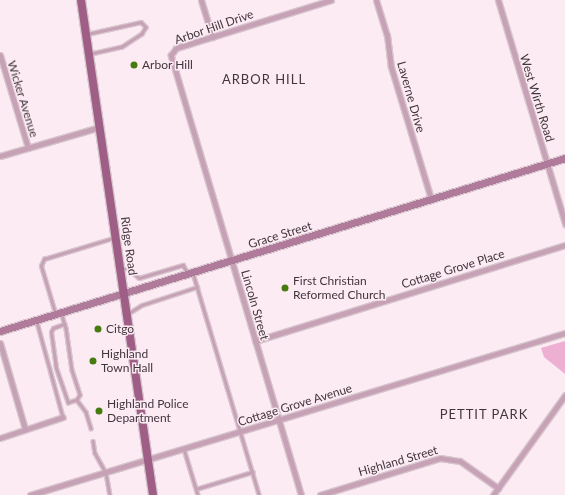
<!DOCTYPE html>
<style>
body{margin:0}
#map{position:relative;width:565px;height:495px;overflow:hidden;background:#fdebf4;font-family:Lato,sans-serif}
div>[style]{position:absolute}
.green>*{inset:0;background:#edafd2}
.roads{filter:drop-shadow(1px 0 #d8c7cf) drop-shadow(-1px 0 #d8c7cf) drop-shadow(0 1px #d8c7cf) drop-shadow(0 -1px #d8c7cf)}
.lane>*{height:2.5px;margin:-1.25px;padding:0 1.25px;transform-origin:1.25px;border-radius:1.25px;background:#c7a2b6}
.street>*{height:5px;margin:-2.5px;padding:0 2.5px;transform-origin:2.5px;border-radius:2.5px;background:#c7a2b6}
.secondary>*{height:7px;margin:-3.5px;padding:0 3.5px;transform-origin:3.5px;border-radius:3.5px;background:#b07b9a}
.primary>*{height:8px;margin:-4px;padding:0 4px;transform-origin:4px;border-radius:4px;background:#9f5e85}
.dots>*{width:11px;height:11px;translate:-50% -50%;box-sizing:border-box;border:2px solid #fdebf4;border-radius:50%}
span{translate:-50% -50%;white-space:nowrap;text-align:center;line-height:1.15;-webkit-text-stroke:3px #fdebf4;paint-order:stroke}
.street-label{font-size:12px;color:#42363d}
.poi-label{font-size:12px;color:#42363d}
.left{translate:0 -50%;text-align:left}
.neighbourhood-label{font-size:13px;color:#42363d;letter-spacing:1px}
</style>
<div id="map">
<div class="green">
<i style="clip-path:polygon(565px 341px,565px 374px,544px 357px,541px 348px)"></i>
</div>
<div class="roads">
<div class="lane">
<i style="left:87px;top:34px;width:55px;rotate:-12.5deg"></i>
<i style="left:141px;top:22px;width:7px;rotate:45deg"></i>
<i style="left:146px;top:27px;width:8px;rotate:120deg"></i>
<i style="left:142px;top:34px;width:24px;rotate:147deg"></i>
<i style="left:122px;top:47px;width:32px;rotate:167deg"></i>
<i style="left:121px;top:269px;width:8px"></i>
<i style="left:129px;top:269px;width:13px;rotate:42deg"></i>
<i style="left:139px;top:278px;width:46px;rotate:-16.5deg"></i>
<i style="left:183px;top:265px;width:9px;rotate:58deg"></i>
<i style="left:193px;top:273px;width:232px;rotate:73.4deg"></i>
<i style="left:61px;top:312px;width:17px;rotate:73deg"></i>
<i style="left:66px;top:328px;width:42px;rotate:81.9deg"></i>
<i style="left:72px;top:370px;width:26px;rotate:72deg"></i>
<i style="left:80px;top:395px;width:6px;rotate:121deg"></i>
<i style="left:77px;top:400px;width:9px;rotate:162deg"></i>
<i style="left:68px;top:403px;width:37px;rotate:-109deg"></i>
<i style="left:56px;top:368px;width:36px;rotate:-98deg"></i>
<i style="left:51px;top:332px;width:4px;rotate:-63deg"></i>
<i style="left:53px;top:328px;width:12px;rotate:-20deg"></i>
<i style="left:55px;top:313px;width:49px;rotate:-106.6deg"></i>
<i style="left:41px;top:266px;width:8px;rotate:-67deg"></i>
<i style="left:44px;top:259px;width:72px;rotate:-16.9deg"></i>
<i style="left:129px;top:313px;width:15px;rotate:-32deg"></i>
<i style="left:142px;top:305px;width:58px;rotate:-18.1deg"></i>
<i style="left:37px;top:322px;width:98px;rotate:74.7deg"></i>
<i style="left:77px;top:400px;width:15px;rotate:53deg"></i>
<i style="left:86px;top:412px;width:17px;rotate:73deg"></i>
<i style="left:93px;top:441px;width:12px;rotate:81deg"></i>
<i style="left:95px;top:453px;width:23px;rotate:61deg"></i>
<i style="left:106px;top:473px;width:22px;rotate:80deg"></i>
<i style="left:184px;top:449px;width:48px;rotate:73.1deg"></i>
<i style="left:196px;top:489px;width:59px;rotate:-16.9deg"></i>
</div>
<div class="street">
<i style="left:201px;top:0;width:39px;rotate:73deg"></i>
<i style="left:376px;top:0;width:37px;rotate:73deg"></i>
<i style="left:387px;top:35px;width:32px;rotate:83deg"></i>
<i style="left:391px;top:67px;width:138px;rotate:73.1deg"></i>
<i style="left:498px;top:0;width:234px;rotate:73.3deg"></i>
<i style="left:0;top:55px;width:97px;rotate:73.2deg"></i>
<i style="left:0;top:156px;width:104px;rotate:-16.2deg"></i>
<i style="left:255px;top:341px;width:325px;rotate:-17.2deg"></i>
<i style="left:0;top:343px;width:90px;rotate:73.8deg"></i>
<i style="left:0;top:438px;width:66px;rotate:-18.4deg"></i>
<i style="left:30px;top:495px;width:559px;rotate:-16.85deg"></i>
<i style="left:301px;top:495px;width:459px;rotate:-106.5deg"></i>
<i style="left:171px;top:55px;width:9px;rotate:-54deg"></i>
<i style="left:176px;top:48px;width:162px;rotate:-17.2deg"></i>
<i style="left:320px;top:495px;width:126px;rotate:-17.1deg"></i>
<i style="left:440px;top:458px;width:20px;rotate:9deg"></i>
<i style="left:460px;top:461px;width:47px;rotate:35.4deg"></i>
<i style="left:493px;top:495px;width:123px;rotate:-54.2deg"></i>
</div>
<div class="secondary">
<i style="left:0;top:331px;width:591px;rotate:-17.02deg"></i>
</div>
<div class="primary">
<i style="left:81px;top:0;width:500px;rotate:81.72deg"></i>
</div>
</div>
<div class="dots">
<i style="left:134px;top:65px;background:#457b0f"></i>
<i style="left:285px;top:288px;background:#457b0f"></i>
<i style="left:98px;top:329px;background:#457b0f"></i>
<i style="left:93px;top:361px;background:#457b0f"></i>
<i style="left:99px;top:411px;background:#457b0f"></i>
</div>
<div class="street-label">
<span style="left:214px;top:27px;rotate:-19deg">Arbor Hill Drive</span>
<span style="left:411px;top:97px;rotate:74deg">Laverne Drive</span>
<span style="left:537px;top:98px;rotate:73deg">West Wirth Road</span>
<span style="left:23px;top:99px;rotate:73deg">Wicker Avenue</span>
<span style="left:280px;top:235px;rotate:-17deg">Grace Street</span>
<span style="left:129px;top:246px;rotate:82deg">Ridge Road</span>
<span style="left:453px;top:269px;rotate:-17deg">Cottage Grove Place</span>
<span style="left:255px;top:305px;rotate:74deg">Lincoln Street</span>
<span style="left:295px;top:405px;rotate:-17deg">Cottage Grove Avenue</span>
<span style="left:398px;top:461px;rotate:-16deg">Highland Street</span>
</div>
<div class="poi-label">
<span class="left" style="left:142px;top:65px">Arbor Hill</span>
<span class="left" style="left:293px;top:288px">First Christian<br>Reformed Church</span>
<span class="left" style="left:106px;top:329px">Citgo</span>
<span class="left" style="left:101px;top:361px">Highland<br>Town Hall</span>
<span class="left" style="left:107px;top:411px">Highland Police<br>Department</span>
</div>
<div class="neighbourhood-label">
<span style="left:264px;top:79px">ARBOR HILL</span>
<span style="left:484px;top:414px">PETTIT PARK</span>
</div>
</div>
